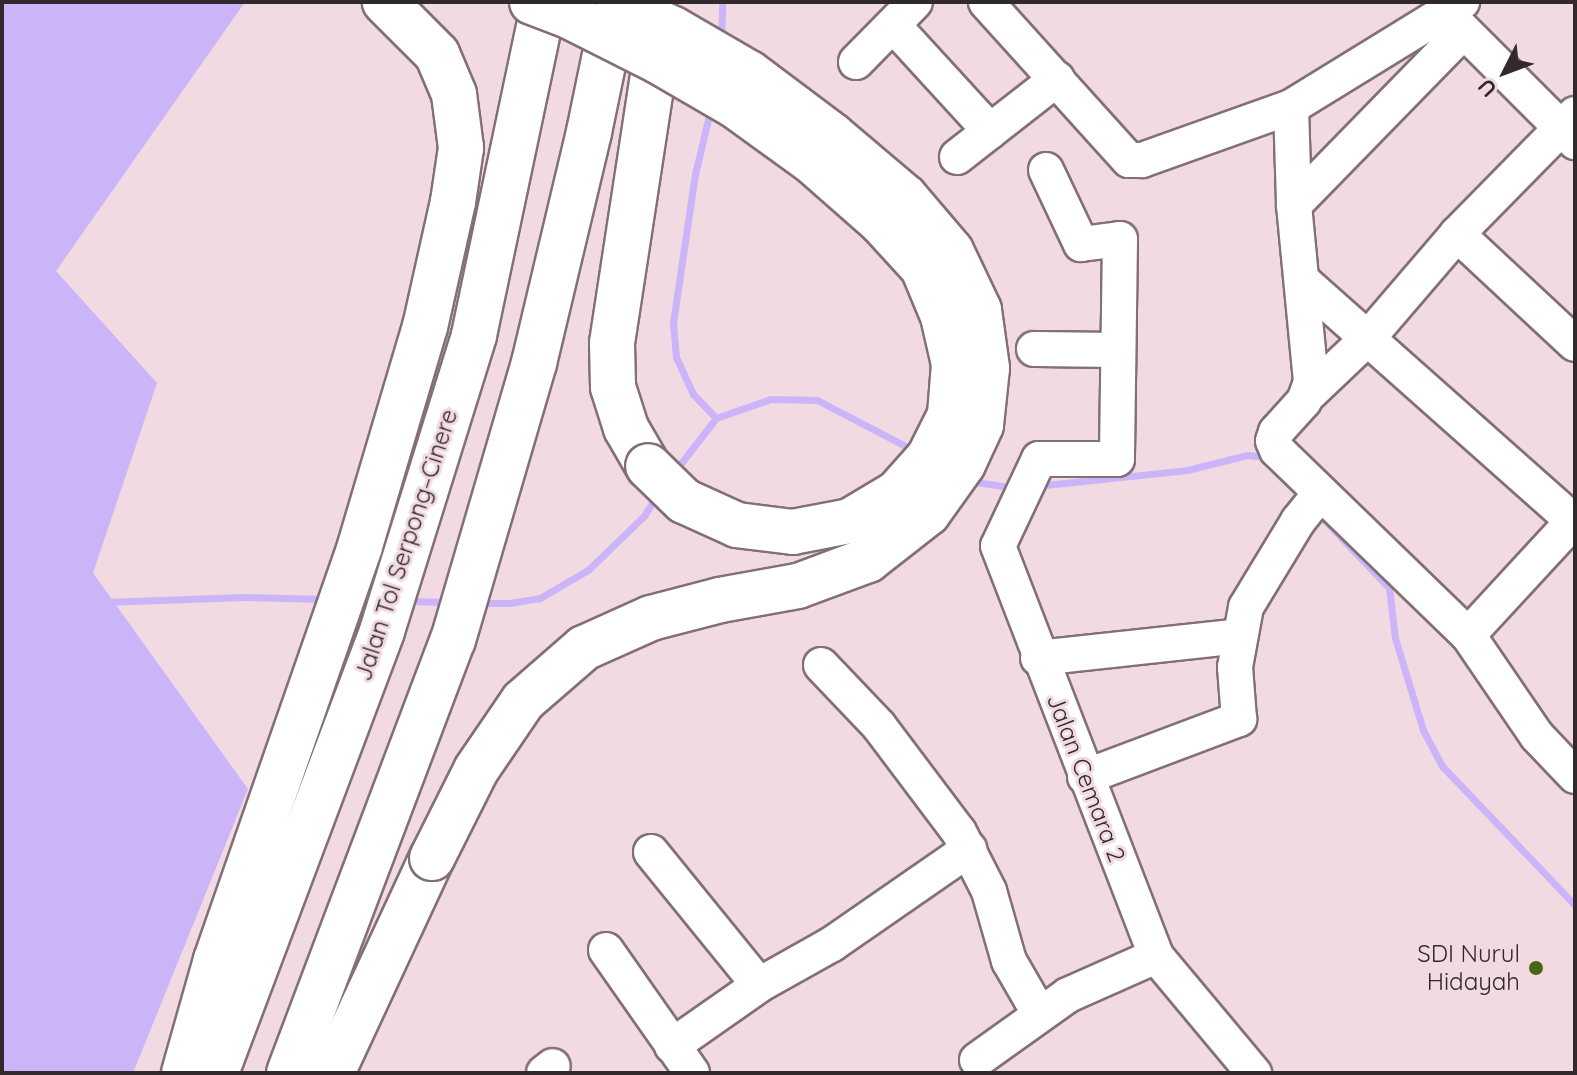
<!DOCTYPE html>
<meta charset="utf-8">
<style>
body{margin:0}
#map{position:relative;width:1577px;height:1075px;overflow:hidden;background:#f1dae2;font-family:Quicksand,sans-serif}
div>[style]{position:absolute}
.water>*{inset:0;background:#ccb4f9}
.stream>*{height:7px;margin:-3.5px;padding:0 3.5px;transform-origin:3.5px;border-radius:3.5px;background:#ccb4f9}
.roads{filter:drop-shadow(2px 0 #836f77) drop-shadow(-2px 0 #836f77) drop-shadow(0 2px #836f77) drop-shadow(0 -2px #836f77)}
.minor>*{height:34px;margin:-17px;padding:0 17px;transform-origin:17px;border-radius:17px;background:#fff}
.highway>*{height:44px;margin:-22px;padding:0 22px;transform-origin:22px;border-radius:22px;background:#fff}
.bridges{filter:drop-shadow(2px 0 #836f77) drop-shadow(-2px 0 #836f77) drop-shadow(0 2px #836f77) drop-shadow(0 -2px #836f77)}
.highway-bridge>*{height:44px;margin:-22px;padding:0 22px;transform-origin:22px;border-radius:22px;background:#fff}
.dots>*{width:22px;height:22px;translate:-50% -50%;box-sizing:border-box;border:4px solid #f1dae2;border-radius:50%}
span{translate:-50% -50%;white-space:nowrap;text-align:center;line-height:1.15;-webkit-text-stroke:6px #f1dae2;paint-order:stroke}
.street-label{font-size:24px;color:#32292c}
.poi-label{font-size:24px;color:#32292c}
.right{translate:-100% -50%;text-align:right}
.frame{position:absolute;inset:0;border:4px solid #32292c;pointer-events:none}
.north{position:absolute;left:1465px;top:32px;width:80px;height:80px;-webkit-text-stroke:6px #f1dae2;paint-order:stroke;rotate:228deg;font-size:22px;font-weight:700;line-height:32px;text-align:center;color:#32292c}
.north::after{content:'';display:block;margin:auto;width:28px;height:36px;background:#32292c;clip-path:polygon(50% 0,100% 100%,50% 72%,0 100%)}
</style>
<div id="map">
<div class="water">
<i style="clip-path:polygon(2px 2px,245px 2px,56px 271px,157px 383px,93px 573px,248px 789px,133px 1073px,2px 1073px)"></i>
</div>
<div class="stream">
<i style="left:721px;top:40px;width:38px;rotate:-88deg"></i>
<i style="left:711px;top:107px;width:69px;rotate:103.4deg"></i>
<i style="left:695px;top:174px;width:151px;rotate:98.4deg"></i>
<i style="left:673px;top:323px;width:34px;rotate:85deg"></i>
<i style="left:676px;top:357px;width:41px;rotate:65.3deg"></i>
<i style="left:693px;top:394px;width:33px;rotate:46deg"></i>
<i style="left:675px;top:471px;width:67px;rotate:-52.3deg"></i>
<i style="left:716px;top:418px;width:58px;rotate:-19.1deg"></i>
<i style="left:771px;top:399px;width:46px;rotate:1.2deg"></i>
<i style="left:817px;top:400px;width:113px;rotate:27.5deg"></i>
<i style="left:969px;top:481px;width:48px;rotate:8.5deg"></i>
<i style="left:1036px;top:486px;width:152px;rotate:-6deg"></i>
<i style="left:1187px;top:470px;width:62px;rotate:-14deg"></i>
<i style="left:1247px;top:455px;width:20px;rotate:6deg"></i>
<i style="left:1316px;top:511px;width:106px;rotate:46.5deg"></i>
<i style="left:1389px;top:588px;width:50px;rotate:83.2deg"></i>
<i style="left:1395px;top:638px;width:96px;rotate:73.1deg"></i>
<i style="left:1423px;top:730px;width:41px;rotate:62.2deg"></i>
<i style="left:1442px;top:766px;width:192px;rotate:46.3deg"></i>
<i style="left:408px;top:601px;width:40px;rotate:1.4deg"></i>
<i style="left:104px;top:602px;width:140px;rotate:-2deg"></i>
<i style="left:244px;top:597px;width:84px;rotate:1.4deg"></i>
<i style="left:480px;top:603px;width:29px"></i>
<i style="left:509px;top:603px;width:31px;rotate:-9deg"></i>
<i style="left:540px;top:598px;width:56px;rotate:-30.3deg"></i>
<i style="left:588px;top:570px;width:78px;rotate:-44deg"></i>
<i style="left:644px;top:516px;width:26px;rotate:-58deg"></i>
</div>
<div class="roads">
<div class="minor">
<i style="left:986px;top:2px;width:213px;rotate:47.9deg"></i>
<i style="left:1129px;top:160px;width:13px"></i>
<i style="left:1142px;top:160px;width:158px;rotate:-19.6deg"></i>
<i style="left:1291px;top:107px;width:201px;rotate:-31.6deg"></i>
<i style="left:1448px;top:15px;width:180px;rotate:45deg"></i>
<i style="left:893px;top:25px;width:144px;rotate:47.5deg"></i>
<i style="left:856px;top:62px;width:84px;rotate:-45.5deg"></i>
<i style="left:1291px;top:107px;width:98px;rotate:88.2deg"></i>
<i style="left:1294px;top:205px;width:178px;rotate:84.5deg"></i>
<i style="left:1311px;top:382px;width:20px;rotate:110deg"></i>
<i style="left:1304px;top:401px;width:42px;rotate:132.1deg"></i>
<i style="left:1276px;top:432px;width:9px;rotate:108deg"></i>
<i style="left:1273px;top:441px;width:10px;rotate:66deg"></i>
<i style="left:1277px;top:450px;width:266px;rotate:44.1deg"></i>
<i style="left:1468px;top:635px;width:122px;rotate:55.7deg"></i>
<i style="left:1537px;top:736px;width:55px;rotate:46.5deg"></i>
<i style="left:957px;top:157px;width:127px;rotate:-38deg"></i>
<i style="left:1046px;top:170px;width:82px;rotate:64.7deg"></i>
<i style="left:1081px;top:244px;width:39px;rotate:-7deg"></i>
<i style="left:1120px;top:239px;width:220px;rotate:90.8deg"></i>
<i style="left:1117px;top:459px;width:78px;rotate:180deg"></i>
<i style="left:1039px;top:459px;width:96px;rotate:115.2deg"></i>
<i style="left:998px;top:546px;width:439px;rotate:68.9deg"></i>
<i style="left:1156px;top:956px;width:153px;rotate:50.1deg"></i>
<i style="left:1294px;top:205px;width:242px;rotate:-45.7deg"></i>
<i style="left:1457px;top:234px;width:161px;rotate:43deg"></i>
<i style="left:1304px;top:282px;width:363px;rotate:41.6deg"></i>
<i style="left:1034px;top:349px;width:84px;rotate:0.7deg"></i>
<i style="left:1309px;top:394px;width:81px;rotate:-43.5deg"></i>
<i style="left:1368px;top:338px;width:137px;rotate:-49.4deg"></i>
<i style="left:1457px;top:234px;width:168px;rotate:-45.5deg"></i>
<i style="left:1468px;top:635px;width:158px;rotate:-47.3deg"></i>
<i style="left:1038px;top:658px;width:203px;rotate:-6.2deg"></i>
<i style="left:821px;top:665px;width:84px;rotate:46.4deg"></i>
<i style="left:879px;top:726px;width:133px;rotate:53deg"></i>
<i style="left:959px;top:832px;width:66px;rotate:63deg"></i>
<i style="left:989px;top:891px;width:73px;rotate:74.1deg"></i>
<i style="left:1009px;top:961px;width:60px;rotate:60deg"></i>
<i style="left:1085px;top:777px;width:165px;rotate:-20.6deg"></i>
<i style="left:1239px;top:719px;width:52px;rotate:-94.4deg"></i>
<i style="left:1235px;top:667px;width:61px;rotate:-79.6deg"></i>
<i style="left:1246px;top:607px;width:100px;rotate:-58.8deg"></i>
<i style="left:1298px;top:521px;width:36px;rotate:-51deg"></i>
<i style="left:651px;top:852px;width:171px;rotate:50.9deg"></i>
<i style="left:606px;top:950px;width:150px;rotate:55deg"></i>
<i style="left:672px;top:1046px;width:106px;rotate:-35deg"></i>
<i style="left:759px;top:985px;width:84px;rotate:-29.3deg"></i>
<i style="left:832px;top:944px;width:167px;rotate:-34.7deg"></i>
<i style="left:977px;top:1060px;width:112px;rotate:-35.5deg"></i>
<i style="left:1068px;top:995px;width:96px;rotate:-23.9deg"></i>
<i style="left:544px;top:1073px;width:11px;rotate:-38deg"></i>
</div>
<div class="highway">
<i style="left:648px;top:466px;width:44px;rotate:-120.1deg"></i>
<i style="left:626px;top:428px;width:43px;rotate:-107.6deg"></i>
<i style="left:613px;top:387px;width:44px;rotate:-91.3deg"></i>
<i style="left:612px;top:343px;width:323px;rotate:-81.3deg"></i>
<i style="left:184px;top:1073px;width:117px;rotate:-74.2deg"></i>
<i style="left:216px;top:960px;width:438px;rotate:-70.8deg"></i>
<i style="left:360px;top:546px;width:228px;rotate:-73.5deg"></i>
<i style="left:425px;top:327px;width:128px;rotate:-77.4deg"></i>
<i style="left:453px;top:202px;width:55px;rotate:-81.6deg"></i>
<i style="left:461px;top:148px;width:54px;rotate:-97.4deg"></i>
<i style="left:454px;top:94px;width:43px;rotate:-113deg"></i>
<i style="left:437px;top:54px;width:74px;rotate:-135deg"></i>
<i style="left:216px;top:1073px;width:472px;rotate:-69.4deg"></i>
<i style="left:382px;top:631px;width:310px;rotate:-72.7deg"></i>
<i style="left:474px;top:335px;width:340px;rotate:-78.1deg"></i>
<i style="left:289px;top:1073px;width:463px;rotate:-69.3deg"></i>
<i style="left:453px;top:640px;width:289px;rotate:-73.7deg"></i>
<i style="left:534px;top:363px;width:237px;rotate:-76.6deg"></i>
<i style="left:589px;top:132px;width:133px;rotate:-78.3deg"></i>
<i style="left:332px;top:1073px;width:237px;rotate:-65.1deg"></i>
</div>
</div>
<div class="bridges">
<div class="highway-bridge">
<i style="left:532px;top:2px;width:40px;rotate:21deg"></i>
<i style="left:569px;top:16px;width:100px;rotate:26.8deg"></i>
<i style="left:658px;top:61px;width:88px;rotate:30.1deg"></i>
<i style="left:734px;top:105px;width:99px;rotate:35.9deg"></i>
<i style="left:814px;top:163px;width:89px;rotate:41.4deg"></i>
<i style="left:881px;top:222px;width:62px;rotate:47.6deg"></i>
<i style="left:923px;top:268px;width:52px;rotate:67.4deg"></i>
<i style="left:943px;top:316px;width:49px;rotate:77.1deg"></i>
<i style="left:954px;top:364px;width:51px;rotate:94.5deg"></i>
<i style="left:950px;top:415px;width:47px;rotate:116.6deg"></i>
<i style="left:929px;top:457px;width:48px;rotate:131.6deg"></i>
<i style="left:897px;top:493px;width:55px;rotate:149.2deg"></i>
<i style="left:850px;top:521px;width:58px;rotate:169.1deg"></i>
<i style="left:793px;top:532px;width:56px;rotate:-172.9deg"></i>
<i style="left:737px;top:525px;width:58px;rotate:-155.6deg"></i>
<i style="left:684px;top:501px;width:50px;rotate:-135.8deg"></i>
<i style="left:432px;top:858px;width:98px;rotate:-63.4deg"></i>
<i style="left:476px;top:770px;width:83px;rotate:-55.7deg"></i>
<i style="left:523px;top:701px;width:81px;rotate:-41deg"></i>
<i style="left:584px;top:648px;width:73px;rotate:-24.1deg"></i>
<i style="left:651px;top:618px;width:71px;rotate:-14.6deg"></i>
<i style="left:720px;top:600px;width:79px;rotate:-10.2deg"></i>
<i style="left:798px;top:586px;width:75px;rotate:-20.4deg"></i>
<i style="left:868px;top:560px;width:76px;rotate:-38.1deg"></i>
<i style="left:928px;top:513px;width:60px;rotate:-54.5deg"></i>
<i style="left:963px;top:464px;width:43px;rotate:-65.2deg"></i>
<i style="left:981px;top:425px;width:57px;rotate:-84deg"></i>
<i style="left:987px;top:368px;width:59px;rotate:-97.9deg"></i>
<i style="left:979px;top:310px;width:65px;rotate:-115.4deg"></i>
<i style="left:951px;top:251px;width:71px;rotate:-130.4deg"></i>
<i style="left:905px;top:197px;width:96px;rotate:-139.7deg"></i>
<i style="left:832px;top:135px;width:104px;rotate:-143.2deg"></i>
<i style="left:749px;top:73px;width:88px;rotate:-149.9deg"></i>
<i style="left:673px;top:29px;width:62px;rotate:-154.3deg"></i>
</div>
</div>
<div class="dots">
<i style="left:1536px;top:968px;background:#486519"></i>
</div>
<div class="street-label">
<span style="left:406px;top:545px;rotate:-72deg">Jalan Tol Serpong–Cinere</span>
<span style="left:1086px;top:778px;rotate:69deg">Jalan Cemara 2</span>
</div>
<div class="poi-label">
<span class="right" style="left:1520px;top:968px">SDI Nurul<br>Hidayah</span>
</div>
<div class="frame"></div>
<div class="north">U</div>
</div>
